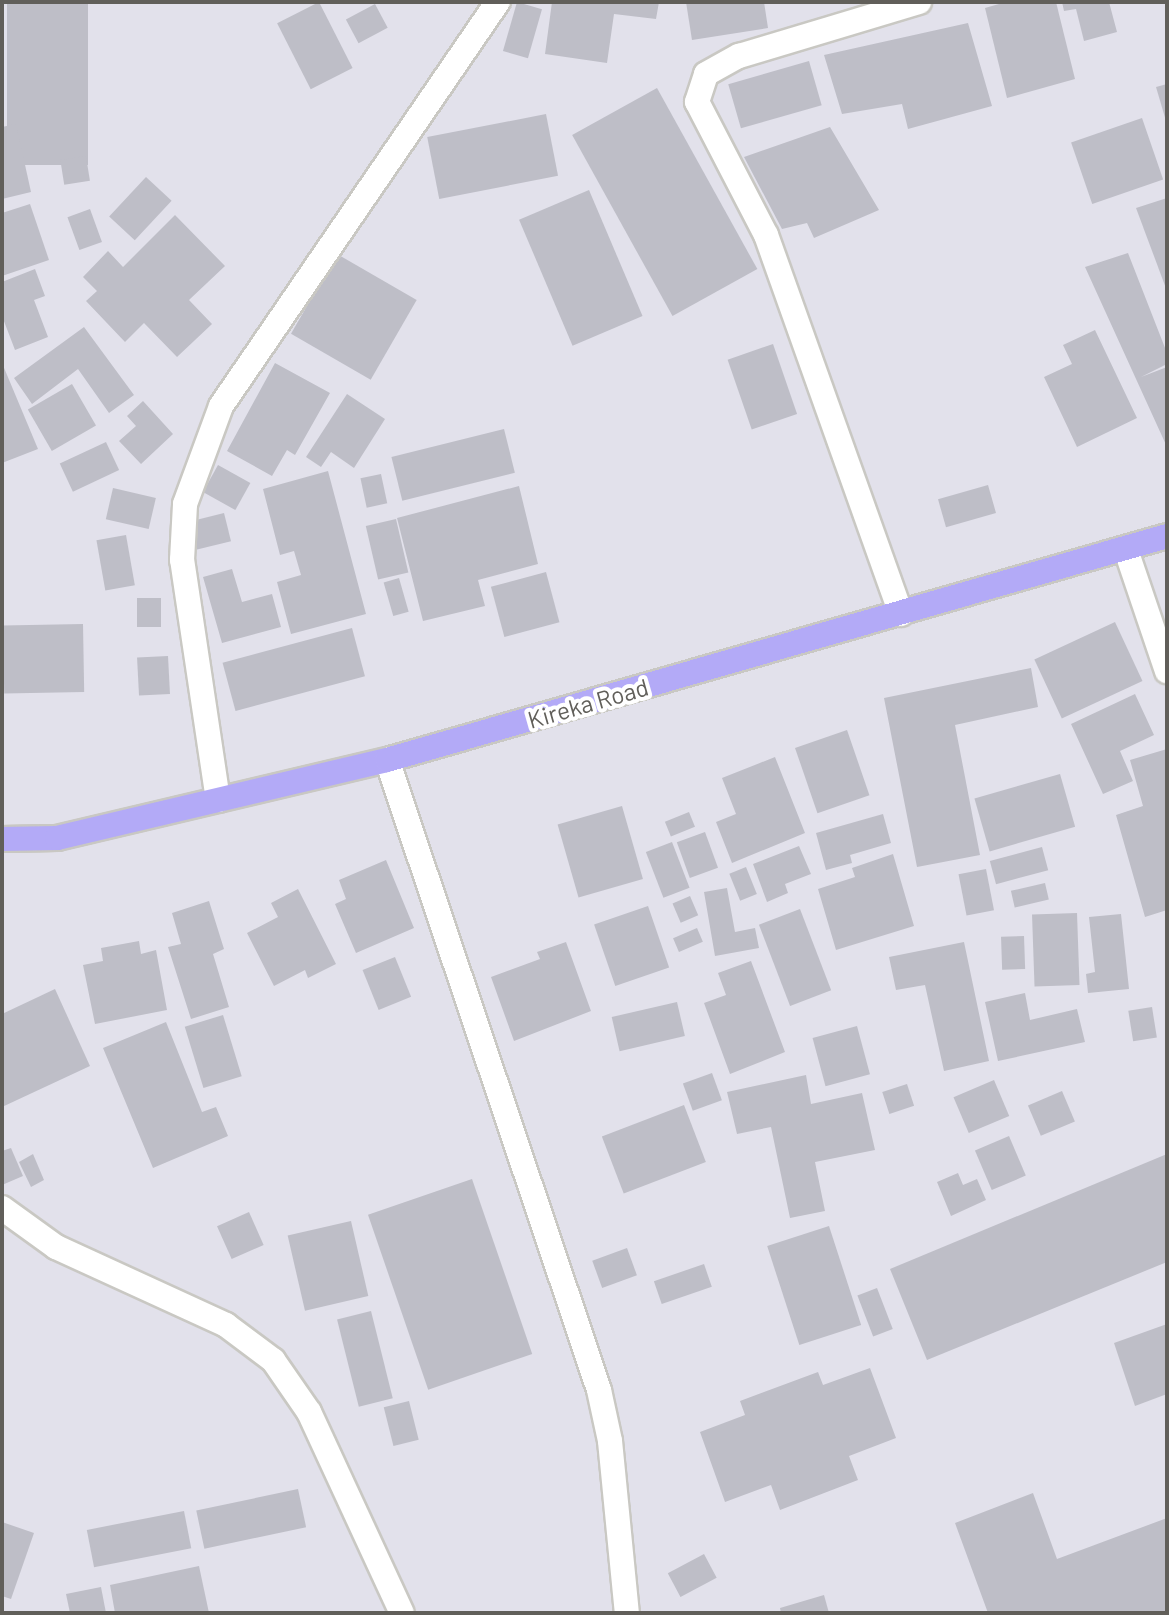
<!DOCTYPE html>
<style>
body{margin:0}
#map{position:relative;width:1169px;height:1615px;overflow:hidden;background:#e2e1eb;font-family:Barlow,sans-serif}
div>[style]{position:absolute}
.building>*{inset:0;background:#bebec7;transform-origin:0 0}
.roads{filter:drop-shadow(2px 0 #c9c8c3) drop-shadow(-2px 0 #c9c8c3) drop-shadow(0 2px #c9c8c3) drop-shadow(0 -2px #c9c8c3)}
.minor>*{height:24px;margin:-12px;padding:0 12px;transform-origin:12px;border-radius:12px;background:#fff}
.major>*{height:24px;margin:-12px;padding:0 12px;transform-origin:12px;border-radius:12px;background:#b3aaf7}
span{translate:-50% -50%;white-space:nowrap;text-align:center;line-height:1.15;-webkit-text-stroke:8px #fff;paint-order:stroke}
.street-label{font-size:24px;color:#615f5a}
.frame{position:absolute;inset:0;border:4px solid #615f5a;pointer-events:none}
</style>
<div id="map">
<div class="building">
<i style="left:7px;top:2px;width:81px;height:163px"></i>
<i style="left:319px;top:2px;width:74px;height:47px;rotate:63deg"></i>
<i style="left:517px;top:2px;width:26px;height:51px;rotate:16deg"></i>
<i style="clip-path:polygon(552px 2px,659px 2px,656px 19px,614px 14px,607px 63px,545px 54px)"></i>
<i style="clip-path:polygon(686px 2px,764px 2px,768px 28px,692px 40px)"></i>
<i style="clip-path:polygon(1006px 2px,1056px 2px,1075px 79px,1007px 98px,985px 8px)"></i>
<i style="clip-path:polygon(1062px 2px,1109px 2px,1117px 32px,1084px 41px,1076px 9px,1064px 11px)"></i>
<i style="left:375px;top:4px;width:27px;height:33px;rotate:62deg"></i>
<i style="clip-path:polygon(968px 23px,992px 106px,908px 129px,902px 104px,842px 114px,824px 55px)"></i>
<i style="left:809px;top:61px;width:46px;height:84px;rotate:74deg"></i>
<i style="clip-path:polygon(1167px 84px,1167px 121px,1166px 121px,1156px 87px)"></i>
<i style="left:657px;top:88px;width:207px;height:97px;rotate:61deg"></i>
<i style="left:546px;top:114px;width:63px;height:121px;rotate:79deg"></i>
<i style="left:1142px;top:118px;width:65px;height:75px;rotate:71deg"></i>
<i style="clip-path:polygon(16px 124px,31px 192px,2px 199px,2px 127px)"></i>
<i style="clip-path:polygon(830px 127px,879px 210px,814px 238px,807px 223px,782px 229px,744px 157px)"></i>
<i style="left:86px;top:156px;width:25px;height:26px;rotate:81deg"></i>
<i style="left:146px;top:177px;width:35px;height:54px;rotate:43deg"></i>
<i style="left:589px;top:190px;width:137px;height:76px;rotate:67deg"></i>
<i style="clip-path:polygon(1167px 198px,1167px 291px,1136px 208px)"></i>
<i style="clip-path:polygon(30px 204px,49px 260px,2px 276px,2px 213px)"></i>
<i style="left:90px;top:209px;width:35px;height:24px;rotate:70deg"></i>
<i style="clip-path:polygon(175px 215px,225px 266px,189px 300px,212px 324px,177px 357px,144px 323px,125px 342px,86px 301px,97px 291px,83px 277px,108px 251px,123px 267px)"></i>
<i style="clip-path:polygon(1128px 253px,1167px 353px,1167px 364px,1141px 377px,1167px 367px,1167px 447px,1085px 267px)"></i>
<i style="left:337px;top:254px;width:92px;height:92px;rotate:30deg"></i>
<i style="clip-path:polygon(35px 269px,45px 296px,34px 300px,48px 337px,15px 350px,2px 316px,2px 282px)"></i>
<i style="clip-path:polygon(84px 327px,134px 395px,109px 413px,78px 369px,32px 404px,14px 378px)"></i>
<i style="clip-path:polygon(1095px 330px,1137px 418px,1077px 447px,1044px 377px,1072px 364px,1063px 345px)"></i>
<i style="left:773px;top:344px;width:74px;height:48px;rotate:71deg"></i>
<i style="clip-path:polygon(2px 363px,38px 449px,2px 463px)"></i>
<i style="clip-path:polygon(275px 363px,330px 393px,295px 455px,287px 450px,272px 476px,227px 451px)"></i>
<i style="left:72px;top:384px;width:48px;height:51px;rotate:60deg"></i>
<i style="clip-path:polygon(347px 394px,385px 419px,354px 468px,331px 452px,321px 467px,306px 457px)"></i>
<i style="clip-path:polygon(143px 401px,173px 434px,141px 464px,119px 441px,136px 426px,127px 416px)"></i>
<i style="left:504px;top:429px;width:45px;height:116px;rotate:76deg"></i>
<i style="left:106px;top:442px;width:31px;height:51px;rotate:65deg"></i>
<i style="left:218px;top:465px;width:37px;height:31px;rotate:29deg"></i>
<i style="clip-path:polygon(328px 471px,366px 614px,291px 634px,277px 582px,301px 575px,294px 551px,280px 555px,263px 489px)"></i>
<i style="left:381px;top:474px;width:30px;height:21px;rotate:78deg"></i>
<i style="left:988px;top:485px;width:29px;height:52px;rotate:74deg"></i>
<i style="clip-path:polygon(519px 486px,538px 564px,478px 580px,485px 606px,423px 621px,397px 518px)"></i>
<i style="left:113px;top:488px;width:44px;height:32px;rotate:13deg"></i>
<i style="left:224px;top:513px;width:29px;height:35px;rotate:76deg"></i>
<i style="left:396px;top:519px;width:55px;height:31px;rotate:77deg"></i>
<i style="left:126px;top:535px;width:51px;height:30px;rotate:80deg"></i>
<i style="clip-path:polygon(232px 569px,242px 602px,272px 594px,281px 627px,222px 643px,203px 577px)"></i>
<i style="left:546px;top:572px;width:52px;height:57px;rotate:75deg"></i>
<i style="left:399px;top:578px;width:35px;height:16px;rotate:74deg"></i>
<i style="left:137px;top:598px;width:24px;height:29px"></i>
<i style="left:1115px;top:622px;width:65px;height:89px;rotate:65deg"></i>
<i style="left:83px;top:624px;width:68px;height:80px;rotate:89deg"></i>
<i style="left:352px;top:628px;width:50px;height:134px;rotate:75deg"></i>
<i style="left:168px;top:656px;width:38px;height:31px;rotate:87deg"></i>
<i style="clip-path:polygon(1031px 668px,1038px 707px,955px 725px,980px 855px,917px 867px,884px 698px)"></i>
<i style="clip-path:polygon(1135px 694px,1154px 735px,1120px 751px,1133px 781px,1103px 794px,1071px 724px)"></i>
<i style="left:847px;top:730px;width:69px;height:55px;rotate:71deg"></i>
<i style="clip-path:polygon(1167px 749px,1167px 910px,1145px 917px,1116px 815px,1143px 806px,1130px 760px)"></i>
<i style="clip-path:polygon(775px 757px,805px 833px,732px 863px,716px 822px,736px 814px,722px 778px)"></i>
<i style="left:1060px;top:774px;width:55px;height:89px;rotate:74deg"></i>
<i style="left:622px;top:806px;width:76px;height:67px;rotate:74deg"></i>
<i style="left:689px;top:812px;width:16px;height:26px;rotate:68deg"></i>
<i style="clip-path:polygon(883px 814px,891px 843px,850px 855px,852px 863px,826px 870px,816px 833px)"></i>
<i style="left:705px;top:832px;width:38px;height:30px;rotate:70deg"></i>
<i style="left:672px;top:842px;width:49px;height:28px;rotate:69deg"></i>
<i style="clip-path:polygon(799px 846px,811px 874px,785px 884px,788px 893px,767px 902px,753px 864px)"></i>
<i style="left:1042px;top:847px;width:24px;height:54px;rotate:75deg"></i>
<i style="clip-path:polygon(893px 854px,914px 926px,836px 950px,818px 889px,855px 877px,852px 868px)"></i>
<i style="clip-path:polygon(386px 860px,414px 928px,356px 953px,335px 904px,346px 899px,339px 880px)"></i>
<i style="left:746px;top:867px;width:29px;height:18px;rotate:68deg"></i>
<i style="left:986px;top:869px;width:42px;height:28px;rotate:79deg"></i>
<i style="left:1045px;top:883px;width:17px;height:35px;rotate:77deg"></i>
<i style="clip-path:polygon(727px 888px,735px 932px,755px 928px,759px 948px,715px 956px,704px 892px)"></i>
<i style="clip-path:polygon(298px 889px,336px 964px,308px 978px,305px 970px,274px 986px,247px 933px,278px 917px,271px 903px)"></i>
<i style="left:690px;top:896px;width:21px;height:19px;rotate:67deg"></i>
<i style="clip-path:polygon(209px 901px,224px 949px,213px 954px,229px 1007px,191px 1019px,168px 947px,181px 944px,172px 913px)"></i>
<i style="left:648px;top:906px;width:65px;height:57px;rotate:71deg"></i>
<i style="left:800px;top:909px;width:87px;height:44px;rotate:69deg"></i>
<i style="left:1077px;top:913px;width:72px;height:45px;rotate:88deg"></i>
<i style="clip-path:polygon(1121px 914px,1129px 989px,1088px 993px,1086px 974px,1095px 972px,1089px 917px)"></i>
<i style="left:697px;top:928px;width:15px;height:26px;rotate:67deg"></i>
<i style="left:1024px;top:936px;width:33px;height:23px;rotate:88deg"></i>
<i style="clip-path:polygon(139px 941px,141px 954px,156px 950px,167px 1010px,95px 1024px,83px 965px,103px 961px,101px 948px)"></i>
<i style="clip-path:polygon(566px 942px,591px 1011px,514px 1041px,491px 977px,540px 959px,537px 952px)"></i>
<i style="clip-path:polygon(964px 942px,989px 1061px,944px 1071px,925px 985px,896px 990px,889px 957px)"></i>
<i style="left:395px;top:957px;width:43px;height:35px;rotate:68deg"></i>
<i style="clip-path:polygon(751px 961px,785px 1052px,730px 1074px,704px 1003px,726px 995px,718px 973px)"></i>
<i style="clip-path:polygon(55px 989px,90px 1066px,2px 1107px,2px 1014px)"></i>
<i style="clip-path:polygon(1025px 993px,1030px 1020px,1077px 1009px,1085px 1042px,998px 1061px,985px 1002px)"></i>
<i style="left:677px;top:1002px;width:35px;height:67px;rotate:77deg"></i>
<i style="left:1152px;top:1007px;width:31px;height:24px;rotate:81deg"></i>
<i style="left:223px;top:1015px;width:64px;height:40px;rotate:73deg"></i>
<i style="clip-path:polygon(166px 1022px,202px 1112px,216px 1107px,228px 1136px,153px 1168px,103px 1048px)"></i>
<i style="left:857px;top:1026px;width:50px;height:46px;rotate:75deg"></i>
<i style="left:712px;top:1073px;width:29px;height:31px;rotate:70deg"></i>
<i style="clip-path:polygon(806px 1075px,811px 1104px,862px 1093px,875px 1150px,815px 1162px,825px 1211px,790px 1218px,771px 1127px,737px 1134px,727px 1092px)"></i>
<i style="left:994px;top:1080px;width:39px;height:44px;rotate:67deg"></i>
<i style="left:907px;top:1084px;width:23px;height:26px;rotate:72deg"></i>
<i style="left:1062px;top:1091px;width:33px;height:37px;rotate:67deg"></i>
<i style="left:684px;top:1105px;width:61px;height:88px;rotate:69deg"></i>
<i style="left:1009px;top:1136px;width:43px;height:37px;rotate:67deg"></i>
<i style="clip-path:polygon(11px 1148px,23px 1176px,2px 1185px,2px 1151px)"></i>
<i style="clip-path:polygon(33px 1154px,44px 1180px,31px 1187px,19px 1162px)"></i>
<i style="clip-path:polygon(1167px 1154px,1167px 1262px,927px 1360px,890px 1269px)"></i>
<i style="clip-path:polygon(958px 1173px,963px 1185px,977px 1179px,986px 1200px,951px 1216px,937px 1182px)"></i>
<i style="left:472px;top:1179px;width:185px;height:110px;rotate:71deg"></i>
<i style="left:249px;top:1212px;width:36px;height:35px;rotate:66deg"></i>
<i style="left:351px;top:1221px;width:77px;height:65px;rotate:77deg"></i>
<i style="left:829px;top:1226px;width:104px;height:65px;rotate:72deg"></i>
<i style="left:627px;top:1248px;width:29px;height:37px;rotate:70deg"></i>
<i style="left:704px;top:1264px;width:24px;height:53px;rotate:71deg"></i>
<i style="left:877px;top:1288px;width:44px;height:21px;rotate:69deg"></i>
<i style="left:371px;top:1311px;width:90px;height:35px;rotate:76deg"></i>
<i style="clip-path:polygon(1167px 1324px,1167px 1394px,1135px 1406px,1114px 1343px)"></i>
<i style="clip-path:polygon(870px 1368px,896px 1438px,849px 1456px,858px 1480px,780px 1510px,771px 1485px,725px 1502px,700px 1432px,745px 1415px,740px 1401px,818px 1372px,823px 1385px)"></i>
<i style="left:409px;top:1401px;width:40px;height:26px;rotate:76deg"></i>
<i style="left:298px;top:1489px;width:39px;height:104px;rotate:78deg"></i>
<i style="clip-path:polygon(1033px 1493px,1057px 1559px,1167px 1518px,1167px 1613px,988px 1613px,955px 1523px)"></i>
<i style="left:184px;top:1511px;width:38px;height:99px;rotate:79deg"></i>
<i style="clip-path:polygon(2px 1522px,34px 1533px,11px 1599px,2px 1596px)"></i>
<i style="left:704px;top:1554px;width:27px;height:41px;rotate:62deg"></i>
<i style="clip-path:polygon(199px 1566px,209px 1613px,115px 1613px,110px 1585px)"></i>
<i style="clip-path:polygon(101px 1587px,106px 1613px,70px 1613px,66px 1594px)"></i>
<i style="clip-path:polygon(824px 1595px,829px 1613px,781px 1613px,780px 1608px)"></i>
</div>
<div class="roads">
<div class="minor">
<i style="left:1126px;top:550px;width:128px;rotate:71.3deg"></i>
<i style="left:901px;top:614px;width:402px;rotate:-109.6deg"></i>
<i style="left:766px;top:235px;width:150px;rotate:-117.4deg"></i>
<i style="left:697px;top:102px;width:29px;rotate:-72deg"></i>
<i style="left:706px;top:74px;width:38px;rotate:-29deg"></i>
<i style="left:739px;top:56px;width:188px;rotate:-16.7deg"></i>
<i style="left:387px;top:760px;width:665px;rotate:71.4deg"></i>
<i style="left:599px;top:1390px;width:52px;rotate:77.8deg"></i>
<i style="left:610px;top:1441px;width:173px;rotate:84.4deg"></i>
<i style="left:218px;top:800px;width:243px;rotate:-98.5deg"></i>
<i style="left:182px;top:560px;width:56px;rotate:-86.9deg"></i>
<i style="left:185px;top:504px;width:104px;rotate:-69.8deg"></i>
<i style="left:221px;top:406px;width:490px;rotate:-55.6deg"></i>
<i style="left:2px;top:1208px;width:67px;rotate:35.8deg"></i>
<i style="left:56px;top:1247px;width:187px;rotate:24.6deg"></i>
<i style="left:226px;top:1325px;width:59px;rotate:36.7deg"></i>
<i style="left:273px;top:1360px;width:63px;rotate:55.3deg"></i>
<i style="left:309px;top:1412px;width:221px;rotate:65.2deg"></i>
</div>
<div class="major">
<i style="left:2px;top:839px;width:55px;rotate:-1deg"></i>
<i style="left:57px;top:838px;width:339px;rotate:-13.3deg"></i>
<i style="left:387px;top:760px;width:812px;rotate:-16.02deg"></i>
</div>
</div>
<div class="street-label">
<span style="left:588px;top:703px;rotate:-16deg">Kireka Road</span>
</div>
<div class="frame"></div>
</div>
